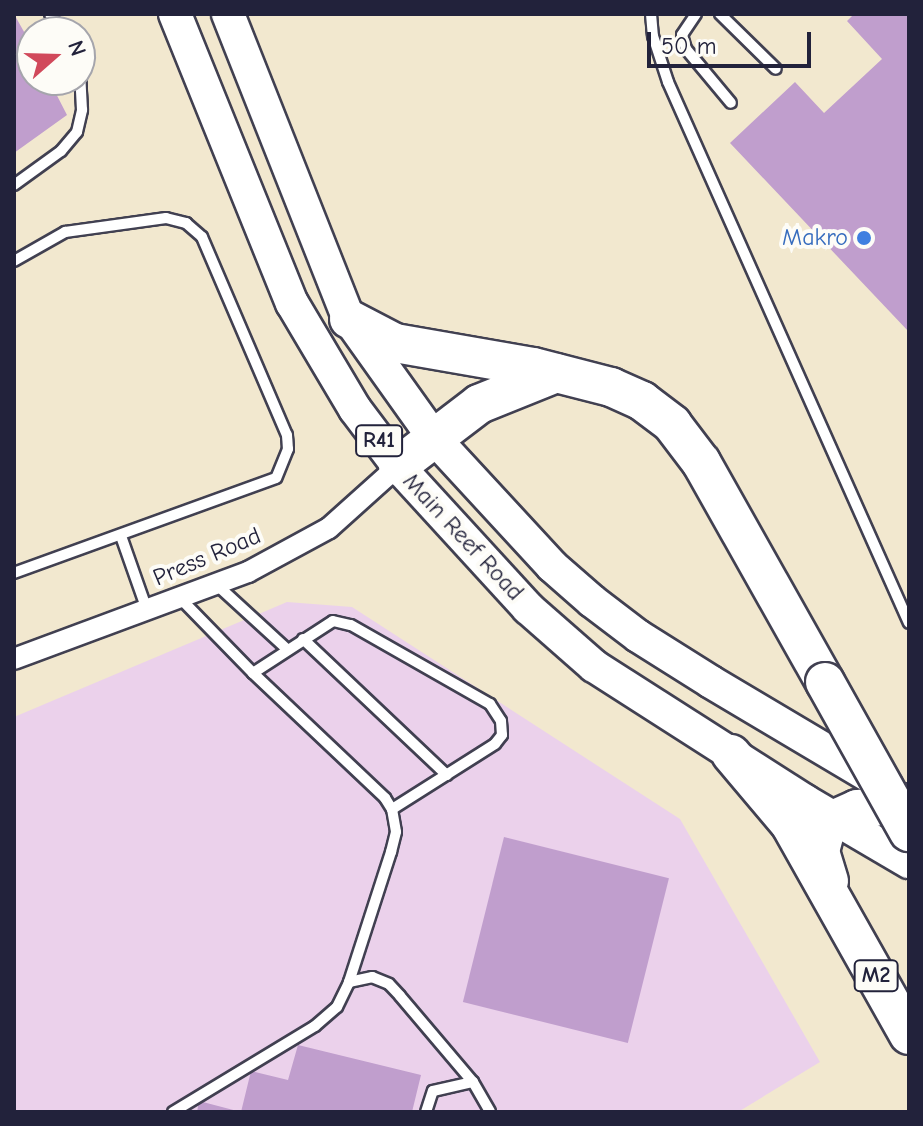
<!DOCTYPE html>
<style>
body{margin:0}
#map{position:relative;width:923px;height:1126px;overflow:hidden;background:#f2e8cf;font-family:"Comic Neue",sans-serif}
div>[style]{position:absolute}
.built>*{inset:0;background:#ebd1eb}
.building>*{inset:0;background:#c09ecd;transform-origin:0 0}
.roads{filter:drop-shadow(2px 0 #414051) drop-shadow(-2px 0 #414051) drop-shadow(0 2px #414051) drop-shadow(0 -2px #414051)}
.lane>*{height:10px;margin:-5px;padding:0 5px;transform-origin:5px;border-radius:5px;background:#fff}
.street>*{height:20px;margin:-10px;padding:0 10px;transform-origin:10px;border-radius:10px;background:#fff}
.primary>*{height:32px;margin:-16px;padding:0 16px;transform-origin:16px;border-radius:16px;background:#fff}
.highway>*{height:38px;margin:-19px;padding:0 19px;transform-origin:19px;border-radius:19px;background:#fff}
.bridges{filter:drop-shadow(2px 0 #414051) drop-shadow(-2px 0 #414051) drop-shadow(0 2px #414051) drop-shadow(0 -2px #414051)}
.highway-bridge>*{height:38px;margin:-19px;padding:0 19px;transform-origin:19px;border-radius:19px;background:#fff}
.dots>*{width:22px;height:22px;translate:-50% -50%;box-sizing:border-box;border:4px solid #fdfcf7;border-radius:50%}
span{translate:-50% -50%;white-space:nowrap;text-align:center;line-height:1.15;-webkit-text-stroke:8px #fdfcf7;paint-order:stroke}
.shield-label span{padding:2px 6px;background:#fdfcf7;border:2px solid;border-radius:6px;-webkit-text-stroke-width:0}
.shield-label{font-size:22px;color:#22223b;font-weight:700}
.shop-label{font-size:24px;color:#366cbe}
.right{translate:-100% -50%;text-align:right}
.street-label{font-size:24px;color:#22223b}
.frame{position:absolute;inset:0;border:16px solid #22223b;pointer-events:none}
.north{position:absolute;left:16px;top:16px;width:80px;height:80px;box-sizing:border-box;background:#fdfcf7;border:2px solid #a5a5ac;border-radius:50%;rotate:70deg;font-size:22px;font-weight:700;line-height:32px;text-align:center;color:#22223b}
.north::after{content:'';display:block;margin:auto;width:28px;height:36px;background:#d1495b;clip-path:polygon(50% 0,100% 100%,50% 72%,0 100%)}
.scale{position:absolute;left:647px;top:32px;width:164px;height:36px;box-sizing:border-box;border:4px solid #22223b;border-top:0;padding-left:10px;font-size:24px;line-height:28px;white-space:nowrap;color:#22223b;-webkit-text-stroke:6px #fdfcf7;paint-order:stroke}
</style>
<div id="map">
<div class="built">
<i style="clip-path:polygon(287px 602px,352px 607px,680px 819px,820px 1062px,738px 1112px,14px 1112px,14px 717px)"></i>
</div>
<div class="building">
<i style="clip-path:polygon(14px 14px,32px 46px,32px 80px,49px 80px,67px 115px,14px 153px)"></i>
<i style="clip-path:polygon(854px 14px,909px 14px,909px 332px,730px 143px,795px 82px,824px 113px,882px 59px,847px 21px)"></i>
<i style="left:504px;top:837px;width:170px;height:170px;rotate:14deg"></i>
<i style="clip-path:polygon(298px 1045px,421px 1075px,412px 1112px,197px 1112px,199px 1101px,241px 1112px,251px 1071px,288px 1080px)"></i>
</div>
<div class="roads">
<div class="lane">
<i style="left:50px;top:14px;width:21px;rotate:59deg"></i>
<i style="left:651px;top:14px;width:22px;rotate:85deg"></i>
<i style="left:653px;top:36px;width:48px;rotate:71.9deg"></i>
<i style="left:668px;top:82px;width:592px;rotate:65.99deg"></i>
<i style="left:696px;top:14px;width:25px;rotate:124deg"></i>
<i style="left:682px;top:35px;width:15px;rotate:74deg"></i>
<i style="left:686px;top:49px;width:70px;rotate:50.2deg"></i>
<i style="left:720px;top:14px;width:78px;rotate:44.5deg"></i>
<i style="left:14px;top:185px;width:58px;rotate:-35.9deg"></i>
<i style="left:61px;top:151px;width:25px;rotate:-50deg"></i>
<i style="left:77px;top:132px;width:23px;rotate:-77deg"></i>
<i style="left:82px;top:110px;width:35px;rotate:-93deg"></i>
<i style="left:14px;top:261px;width:59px;rotate:-29.6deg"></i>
<i style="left:65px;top:232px;width:102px;rotate:-7.9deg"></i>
<i style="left:166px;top:218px;width:21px;rotate:14deg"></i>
<i style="left:186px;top:223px;width:21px;rotate:41deg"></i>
<i style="left:202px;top:237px;width:215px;rotate:66.8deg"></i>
<i style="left:287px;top:435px;width:14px;rotate:86deg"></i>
<i style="left:288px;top:449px;width:31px;rotate:112deg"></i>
<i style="left:276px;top:478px;width:279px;rotate:160.1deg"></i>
<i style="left:121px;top:536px;width:78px;rotate:70.6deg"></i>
<i style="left:217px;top:585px;width:96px;rotate:42.5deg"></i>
<i style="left:180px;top:598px;width:105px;rotate:45.8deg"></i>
<i style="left:253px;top:673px;width:182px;rotate:43.4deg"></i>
<i style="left:385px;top:798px;width:13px;rotate:58deg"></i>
<i style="left:392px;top:809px;width:23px;rotate:80deg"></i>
<i style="left:396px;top:832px;width:21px;rotate:104deg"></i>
<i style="left:391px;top:852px;width:137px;rotate:107.9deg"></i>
<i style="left:303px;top:639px;width:198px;rotate:43.4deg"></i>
<i style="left:253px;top:673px;width:95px;rotate:-33deg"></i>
<i style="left:333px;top:621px;width:18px;rotate:13deg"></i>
<i style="left:351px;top:625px;width:160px;rotate:29.6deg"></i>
<i style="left:490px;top:704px;width:20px;rotate:57deg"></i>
<i style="left:501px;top:721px;width:14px;rotate:86deg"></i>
<i style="left:502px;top:735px;width:11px;rotate:128deg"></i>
<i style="left:495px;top:744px;width:122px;rotate:147.7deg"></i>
<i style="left:173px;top:1112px;width:166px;rotate:-31.2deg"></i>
<i style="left:315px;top:1026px;width:29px;rotate:-41deg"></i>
<i style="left:337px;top:1007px;width:28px;rotate:-64deg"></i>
<i style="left:349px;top:982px;width:24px;rotate:-12deg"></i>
<i style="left:372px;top:977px;width:18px;rotate:22deg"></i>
<i style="left:389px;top:984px;width:16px;rotate:47deg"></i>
<i style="left:400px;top:996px;width:113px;rotate:49.7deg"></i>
<i style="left:473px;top:1082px;width:34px;rotate:60deg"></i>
<i style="left:426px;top:1112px;width:22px;rotate:-72deg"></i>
<i style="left:433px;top:1091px;width:41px;rotate:-12.7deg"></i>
</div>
<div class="street">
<i style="left:14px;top:659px;width:250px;rotate:-20.4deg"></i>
<i style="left:248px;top:572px;width:92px;rotate:-28.5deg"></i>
<i style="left:329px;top:528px;width:93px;rotate:-41.9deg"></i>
</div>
<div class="primary">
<i style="left:175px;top:14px;width:312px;rotate:68deg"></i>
<i style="left:292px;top:303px;width:123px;rotate:59.3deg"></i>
<i style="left:355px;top:409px;width:71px;rotate:53deg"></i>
<i style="left:398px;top:466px;width:193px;rotate:47.5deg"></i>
<i style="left:528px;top:608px;width:88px;rotate:41.3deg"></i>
<i style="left:594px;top:666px;width:250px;rotate:32.6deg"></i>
<i style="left:805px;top:801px;width:121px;rotate:30.4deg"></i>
<i style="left:228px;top:14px;width:328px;rotate:68.4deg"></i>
<i style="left:349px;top:319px;width:146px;rotate:54.5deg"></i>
<i style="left:434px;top:438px;width:174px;rotate:47.3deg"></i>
<i style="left:552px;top:566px;width:53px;rotate:41.2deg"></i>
<i style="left:592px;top:601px;width:58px;rotate:37.3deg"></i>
<i style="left:638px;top:636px;width:86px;rotate:32.2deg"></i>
<i style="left:711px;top:682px;width:204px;rotate:30.7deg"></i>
</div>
<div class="highway">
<i style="left:349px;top:319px;width:52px;rotate:27.6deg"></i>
<i style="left:395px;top:343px;width:140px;rotate:9.9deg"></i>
<i style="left:533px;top:367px;width:81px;rotate:14.4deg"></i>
<i style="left:611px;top:387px;width:34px;rotate:24deg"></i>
<i style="left:642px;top:401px;width:38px;rotate:37deg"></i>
<i style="left:672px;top:424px;width:48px;rotate:52.7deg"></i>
<i style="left:701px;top:462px;width:253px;rotate:60.6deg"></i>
<i style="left:398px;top:466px;width:102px;rotate:-37.4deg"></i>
<i style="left:479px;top:404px;width:83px;rotate:-21.9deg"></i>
<i style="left:731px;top:754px;width:92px;rotate:49.9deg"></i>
<i style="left:790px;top:824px;width:242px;rotate:60.6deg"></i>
<i style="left:829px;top:881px;width:31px;rotate:-107deg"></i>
<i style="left:820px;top:851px;width:23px;rotate:-75deg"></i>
<i style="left:826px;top:829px;width:16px;rotate:-45deg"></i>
<i style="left:837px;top:818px;width:22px;rotate:-24deg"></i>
<i style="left:857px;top:809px;width:52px;rotate:-6.6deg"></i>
</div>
</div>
<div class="bridges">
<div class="highway-bridge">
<i style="left:825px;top:682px;width:172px;rotate:60.8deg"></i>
</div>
</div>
<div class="dots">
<i style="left:864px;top:238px;background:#3f7fe0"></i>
</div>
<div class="shield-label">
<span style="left:379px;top:441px">R41</span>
<span style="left:876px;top:976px">M2</span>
</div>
<div class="shop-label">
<span class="right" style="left:848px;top:238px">Makro</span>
</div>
<div class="street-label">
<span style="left:463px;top:537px;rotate:47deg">Main Reef Road</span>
<span style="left:207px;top:557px;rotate:-23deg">Press Road</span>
</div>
<div class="frame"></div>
<div class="north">N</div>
<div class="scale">50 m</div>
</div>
